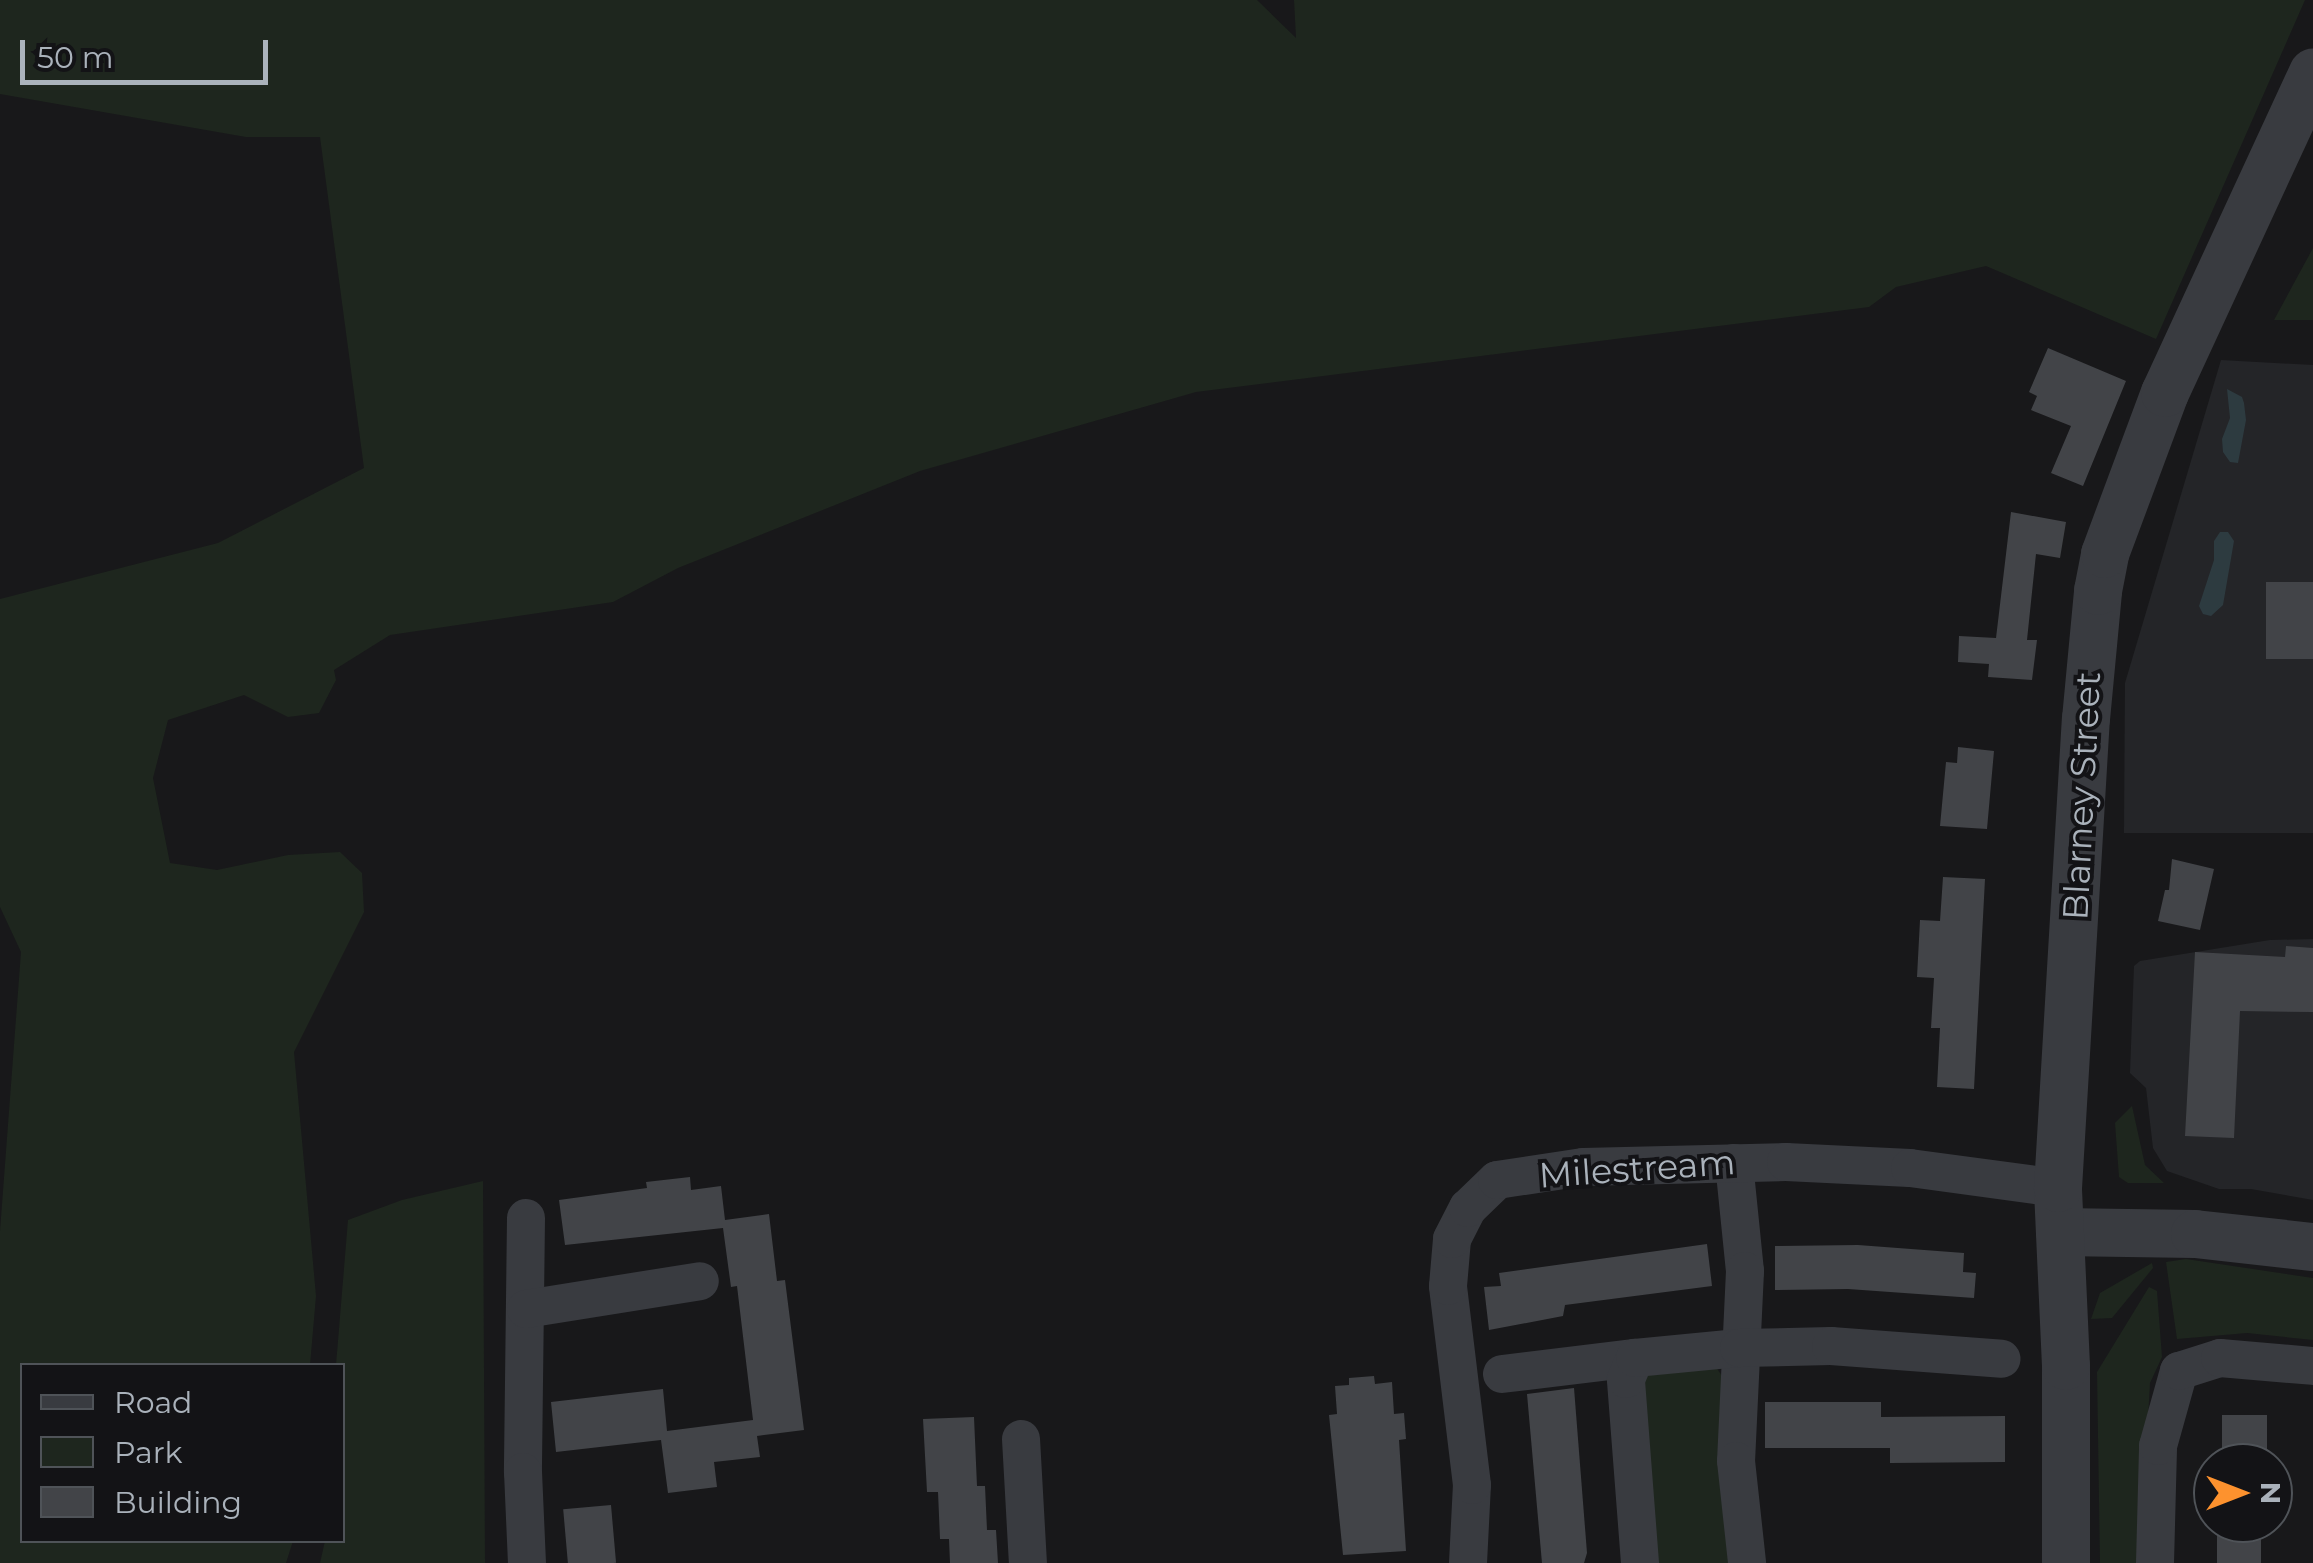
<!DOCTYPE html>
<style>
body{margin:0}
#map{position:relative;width:2313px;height:1563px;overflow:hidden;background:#18181a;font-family:Montserrat,sans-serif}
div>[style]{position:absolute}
.built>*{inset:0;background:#242528}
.green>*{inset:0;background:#1e261e}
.water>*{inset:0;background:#2d3b40}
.building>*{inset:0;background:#424448;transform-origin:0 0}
.minor>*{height:38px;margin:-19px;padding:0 19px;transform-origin:19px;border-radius:19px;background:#393b40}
.tertiary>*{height:48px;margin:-24px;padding:0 24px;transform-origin:24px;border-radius:24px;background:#393b40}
span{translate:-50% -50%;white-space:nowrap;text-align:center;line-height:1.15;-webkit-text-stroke:8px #131316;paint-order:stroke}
.street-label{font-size:35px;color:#aab2bb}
.legend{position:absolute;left:20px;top:1363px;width:325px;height:180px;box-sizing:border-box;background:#131316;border:2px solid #4f5358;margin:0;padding:12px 18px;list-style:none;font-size:30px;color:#aab2bb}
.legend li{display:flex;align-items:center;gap:20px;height:50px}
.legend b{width:50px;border:2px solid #4f5358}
.north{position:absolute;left:2193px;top:1443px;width:100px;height:100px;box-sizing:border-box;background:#131316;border:2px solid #4f5358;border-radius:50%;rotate:90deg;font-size:28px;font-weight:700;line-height:40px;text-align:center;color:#aab2bb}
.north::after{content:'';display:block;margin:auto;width:35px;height:45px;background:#fd922e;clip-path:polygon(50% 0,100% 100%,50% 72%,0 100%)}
.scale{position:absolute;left:20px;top:40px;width:248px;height:45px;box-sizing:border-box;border:5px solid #aab2bb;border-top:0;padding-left:12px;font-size:30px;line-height:35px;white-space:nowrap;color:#aab2bb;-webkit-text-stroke:8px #131316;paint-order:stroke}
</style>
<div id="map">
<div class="built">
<i style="clip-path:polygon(2221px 360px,2313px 365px,2313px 833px,2124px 833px,2125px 683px)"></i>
<i style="clip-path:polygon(2313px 939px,2313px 1200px,2251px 1189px,2219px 1189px,2167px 1171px,2153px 1148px,2146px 1088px,2130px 1073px,2134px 966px,2140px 961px,2270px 940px)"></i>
</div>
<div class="green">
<i style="clip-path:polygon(0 0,1257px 0,1296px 38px,1294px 0,2305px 0,2156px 339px,1986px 266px,1896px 287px,1869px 307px,1196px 392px,920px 471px,678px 568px,613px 602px,390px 635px,334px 670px,336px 680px,319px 713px,288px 717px,244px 695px,168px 720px,153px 778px,170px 863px,217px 870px,288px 855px,340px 852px,362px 873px,364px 912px,294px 1052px,316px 1296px,310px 1365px,22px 1366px,22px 1540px,293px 1541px,286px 1563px,0 1563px,0 1231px,21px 952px,0 907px,0 599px,218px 543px,364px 468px,320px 137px,246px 137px,0 94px)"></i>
<i style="clip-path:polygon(2313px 248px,2313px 320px,2274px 320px)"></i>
<i style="clip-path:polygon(2132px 1106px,2145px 1165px,2164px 1183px,2128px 1183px,2119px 1177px,2115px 1123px)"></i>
<i style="clip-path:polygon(483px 1181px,485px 1563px,320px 1563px,325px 1541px,342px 1540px,342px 1366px,336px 1365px,348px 1220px,402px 1200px)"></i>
<i style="clip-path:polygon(2186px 1259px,2313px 1278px,2313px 1340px,2247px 1333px,2177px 1339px,2166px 1262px)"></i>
<i style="clip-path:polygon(2152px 1263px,2153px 1268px,2112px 1318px,2091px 1319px,2100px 1293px)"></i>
<i style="clip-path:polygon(2149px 1287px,2157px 1291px,2162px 1357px,2150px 1383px,2140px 1563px,2100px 1563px,2097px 1372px)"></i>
<i style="clip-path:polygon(1716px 1367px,1722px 1376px,1733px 1563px,1655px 1563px,1642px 1382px,1647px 1375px)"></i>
</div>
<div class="water">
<i style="clip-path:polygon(2227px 389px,2242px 397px,2244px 403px,2246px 420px,2238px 463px,2230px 462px,2223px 452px,2222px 439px,2230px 418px)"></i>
<i style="clip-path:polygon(2220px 532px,2228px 532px,2234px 541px,2223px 605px,2211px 616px,2203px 614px,2199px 606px,2214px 560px,2214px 541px)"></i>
</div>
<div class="building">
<i style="clip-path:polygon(2048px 348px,2126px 381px,2083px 486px,2051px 473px,2071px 426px,2031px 410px,2037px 396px,2029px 392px)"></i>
<i style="clip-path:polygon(2011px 512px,2066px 522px,2060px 558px,2036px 554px,2027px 640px,2037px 640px,2032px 680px,1988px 677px,1989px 664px,1958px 662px,1959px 636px,1996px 638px)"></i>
<i style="left:2313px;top:582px;width:77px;height:47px;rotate:90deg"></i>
<i style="clip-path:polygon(1958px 747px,1994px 751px,1987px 829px,1940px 826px,1946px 762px,1957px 763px)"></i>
<i style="clip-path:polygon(2172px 859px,2214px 869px,2200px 930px,2158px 921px,2165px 890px,2169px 890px)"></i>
<i style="clip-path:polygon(1943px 877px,1985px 879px,1974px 1089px,1937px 1087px,1940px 1028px,1931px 1028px,1934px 978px,1917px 977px,1920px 920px,1940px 921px)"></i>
<i style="clip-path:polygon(2286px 946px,2313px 948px,2313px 1012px,2240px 1011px,2234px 1138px,2185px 1136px,2195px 952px,2285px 957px)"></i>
<i style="clip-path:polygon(690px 1177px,691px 1190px,721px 1186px,725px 1220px,769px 1214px,777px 1281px,785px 1280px,804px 1430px,757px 1436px,760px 1457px,714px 1462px,717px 1487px,668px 1493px,661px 1440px,556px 1452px,551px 1402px,663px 1389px,667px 1431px,753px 1420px,737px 1286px,731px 1287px,723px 1228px,565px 1245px,559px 1200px,647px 1188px,646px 1182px)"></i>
<i style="clip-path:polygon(1707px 1244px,1712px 1286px,1565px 1305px,1563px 1316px,1489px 1330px,1484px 1287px,1501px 1286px,1499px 1273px)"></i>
<i style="clip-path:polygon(1858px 1245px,1964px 1253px,1963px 1272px,1976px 1273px,1974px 1298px,1848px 1289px,1775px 1290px,1775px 1246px)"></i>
<i style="clip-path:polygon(1374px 1376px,1375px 1384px,1392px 1382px,1394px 1414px,1404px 1413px,1406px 1439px,1399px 1440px,1406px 1551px,1343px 1555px,1329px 1415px,1337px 1414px,1335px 1386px,1349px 1385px,1349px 1378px)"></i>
<i style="clip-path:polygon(1574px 1388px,1587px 1553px,1584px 1563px,1542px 1563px,1527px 1394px)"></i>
<i style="clip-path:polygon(1765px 1402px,1881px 1402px,1881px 1417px,2005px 1416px,2005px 1462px,1890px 1463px,1890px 1448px,1765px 1448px)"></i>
<i style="left:2222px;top:1415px;width:45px;height:48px"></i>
<i style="clip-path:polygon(974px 1417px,977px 1486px,985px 1486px,987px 1530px,996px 1530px,998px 1563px,950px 1563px,949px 1539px,940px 1539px,938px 1492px,927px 1492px,923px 1419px)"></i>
<i style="left:611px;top:1505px;width:58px;height:48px;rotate:85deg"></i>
<i style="left:2217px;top:1526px;width:44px;height:37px"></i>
</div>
<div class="minor">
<i style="left:1734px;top:1163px;width:109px;rotate:84.2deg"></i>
<i style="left:1745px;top:1271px;width:190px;rotate:92.7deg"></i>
<i style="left:1736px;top:1461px;width:103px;rotate:83.8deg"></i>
<i style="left:526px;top:1218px;width:254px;rotate:90.7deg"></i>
<i style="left:523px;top:1472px;width:91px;rotate:87.5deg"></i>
<i style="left:526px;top:1309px;width:176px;rotate:-9.1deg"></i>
<i style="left:1502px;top:1374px;width:134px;rotate:-6.9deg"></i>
<i style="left:1021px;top:1439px;width:124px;rotate:86.8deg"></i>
<i style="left:1468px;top:1563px;width:78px;rotate:-87.1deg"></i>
<i style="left:1472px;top:1485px;width:200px;rotate:-96.9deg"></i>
<i style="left:1448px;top:1286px;width:47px;rotate:-85.1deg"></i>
<i style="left:1452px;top:1239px;width:35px;rotate:-63deg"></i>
<i style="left:1468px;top:1208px;width:40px;rotate:-44deg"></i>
<i style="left:1497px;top:1180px;width:87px;rotate:-8.6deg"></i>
<i style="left:1583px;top:1167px;width:203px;rotate:-1.4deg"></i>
<i style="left:1786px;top:1162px;width:124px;rotate:2.8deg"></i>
<i style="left:1910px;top:1168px;width:149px;rotate:7.7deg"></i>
<i style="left:1640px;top:1563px;width:185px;rotate:-94.4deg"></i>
<i style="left:1626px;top:1379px;width:23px;rotate:-67deg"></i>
<i style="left:1635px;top:1358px;width:104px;rotate:-5.5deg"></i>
<i style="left:1739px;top:1348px;width:92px;rotate:-1.2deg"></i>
<i style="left:1831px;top:1346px;width:171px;rotate:4.3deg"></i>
<i style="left:2155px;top:1563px;width:117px;rotate:-88.5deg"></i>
<i style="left:2158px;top:1446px;width:78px;rotate:-74.4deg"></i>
<i style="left:2179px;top:1371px;width:43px;rotate:-17.6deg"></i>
<i style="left:2220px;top:1358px;width:93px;rotate:4.9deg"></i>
</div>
<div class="tertiary">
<i style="left:2060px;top:1232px;width:135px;rotate:0.8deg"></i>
<i style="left:2195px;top:1234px;width:119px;rotate:6.3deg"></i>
<i style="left:2066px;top:1563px;width:197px;rotate:-90deg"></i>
<i style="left:2066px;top:1366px;width:178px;rotate:-92.6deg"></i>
<i style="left:2058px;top:1188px;width:470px;rotate:-86.6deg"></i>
<i style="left:2086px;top:719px;width:129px;rotate:-84.6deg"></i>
<i style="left:2098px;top:591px;width:38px;rotate:-79deg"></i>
<i style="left:2105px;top:554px;width:172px;rotate:-69.6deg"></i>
<i style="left:2165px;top:393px;width:353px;rotate:-65.2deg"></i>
</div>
<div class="street-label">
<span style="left:2082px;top:796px;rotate:-87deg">Blarney Street</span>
<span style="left:1637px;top:1169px;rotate:-4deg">Milestream</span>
</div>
<ul class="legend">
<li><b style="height:12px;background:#393b40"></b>Road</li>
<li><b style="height:28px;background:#1e261e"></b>Park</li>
<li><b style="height:28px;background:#424448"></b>Building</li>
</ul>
<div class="north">N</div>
<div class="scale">50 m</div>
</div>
